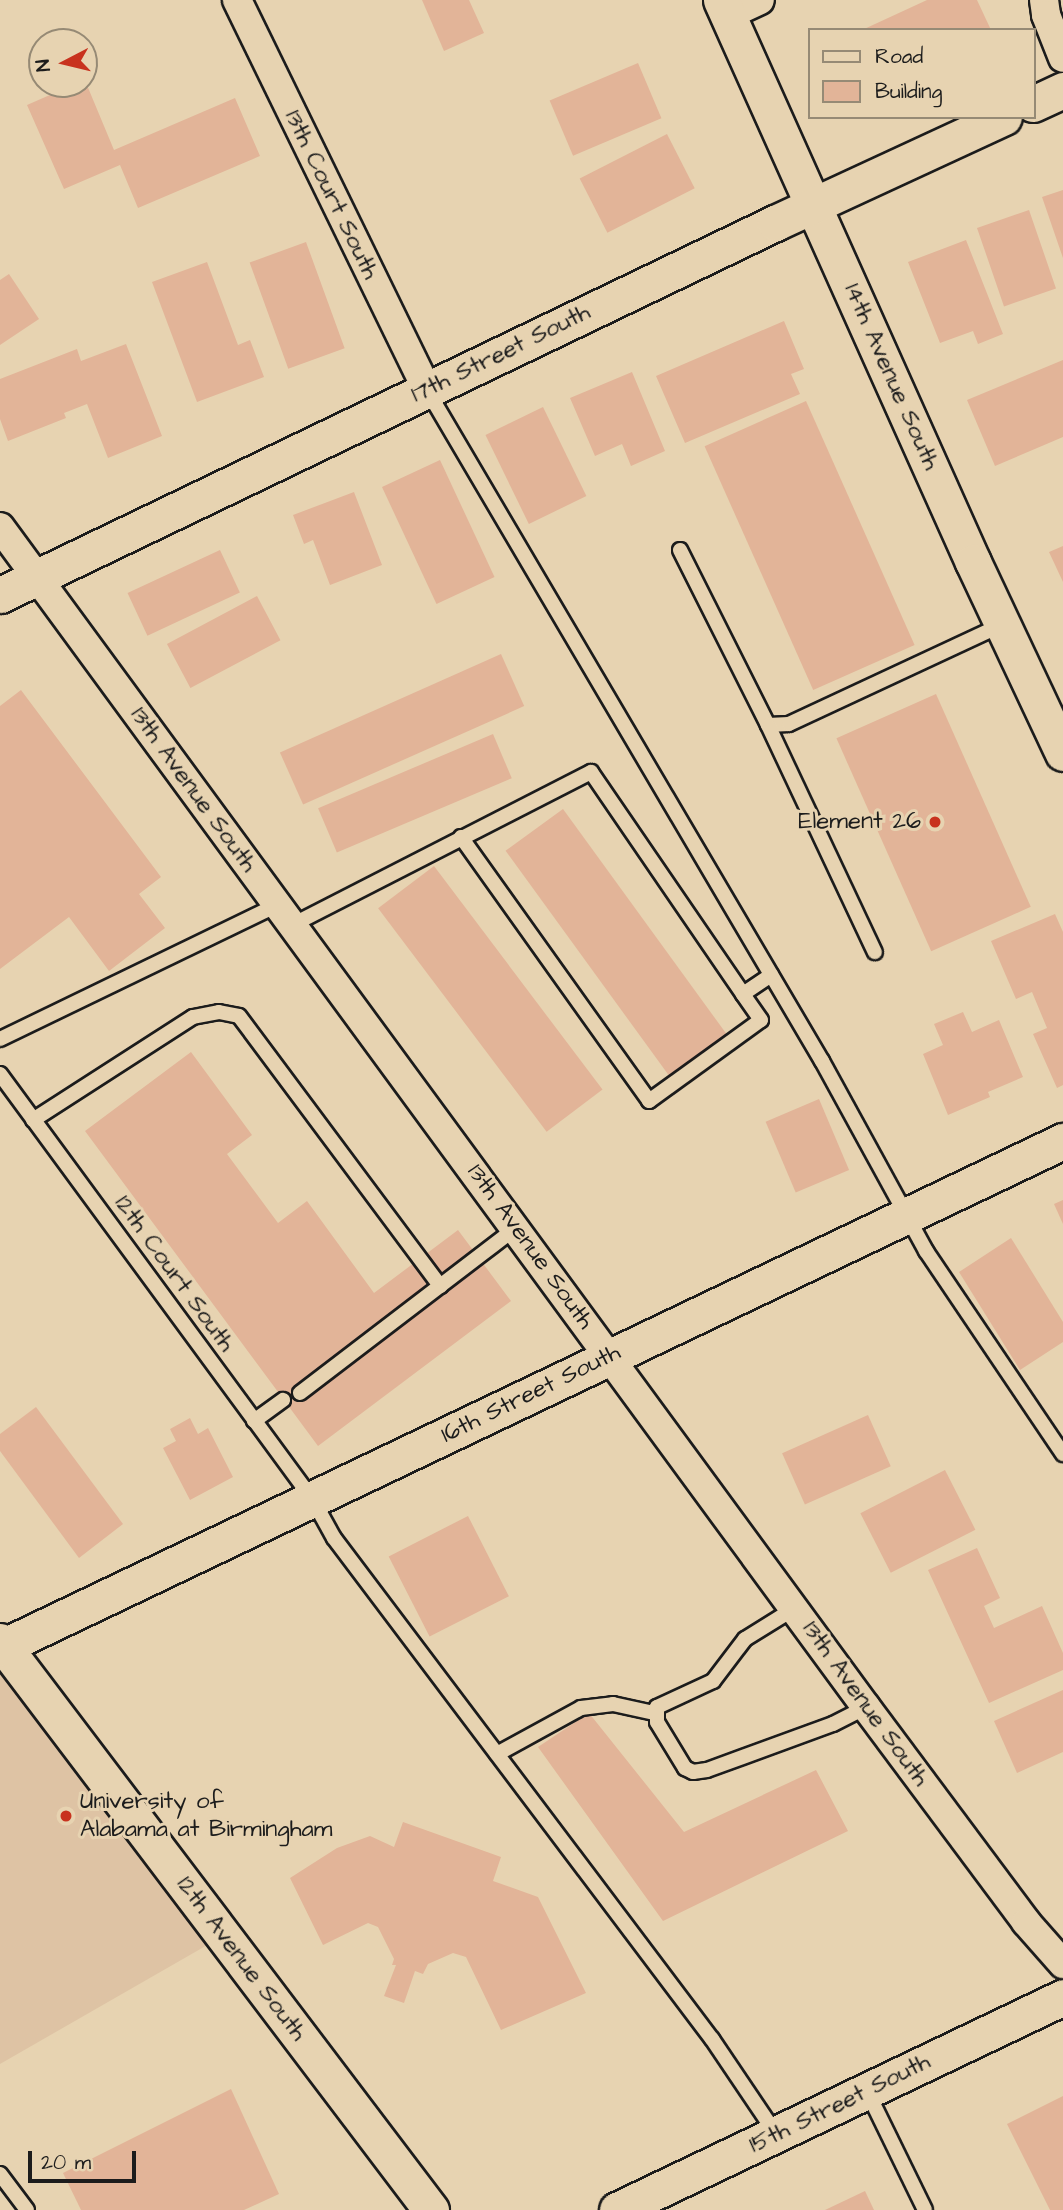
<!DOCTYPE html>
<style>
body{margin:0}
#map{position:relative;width:1063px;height:2210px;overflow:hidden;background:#e7d3b1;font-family:"Architects Daughter",sans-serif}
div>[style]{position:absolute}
.built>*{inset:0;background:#dec3a4}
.building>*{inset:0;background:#e2b498;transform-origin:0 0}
.roads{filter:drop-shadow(2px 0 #1c1c1c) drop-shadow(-2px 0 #1c1c1c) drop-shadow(0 2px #1c1c1c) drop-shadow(0 -2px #1c1c1c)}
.service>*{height:14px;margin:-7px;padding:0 7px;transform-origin:7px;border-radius:7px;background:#e7d3b1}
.minor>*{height:28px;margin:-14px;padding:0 14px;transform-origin:14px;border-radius:14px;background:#e7d3b1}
.tertiary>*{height:35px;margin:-17.5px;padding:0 17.5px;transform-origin:17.5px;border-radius:17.5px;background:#e7d3b1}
.dots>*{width:19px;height:19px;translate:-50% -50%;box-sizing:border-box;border:4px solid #e7d3b1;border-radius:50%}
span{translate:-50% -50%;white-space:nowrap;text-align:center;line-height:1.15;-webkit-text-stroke:6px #e7d3b1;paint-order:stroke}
.street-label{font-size:24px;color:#1c1c1c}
.poi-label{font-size:24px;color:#1c1c1c}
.right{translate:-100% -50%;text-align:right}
.left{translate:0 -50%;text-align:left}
.legend{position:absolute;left:808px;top:28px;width:228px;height:91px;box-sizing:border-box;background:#e7d3b1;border:2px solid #968a75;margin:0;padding:9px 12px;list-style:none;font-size:21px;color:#1c1c1c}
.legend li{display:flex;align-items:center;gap:14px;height:35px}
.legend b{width:35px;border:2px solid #968a75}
.north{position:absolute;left:28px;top:28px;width:70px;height:70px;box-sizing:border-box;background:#e7d3b1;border:2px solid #968a75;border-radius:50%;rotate:263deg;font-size:19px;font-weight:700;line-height:28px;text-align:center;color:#1c1c1c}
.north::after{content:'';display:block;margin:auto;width:24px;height:32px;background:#c8321e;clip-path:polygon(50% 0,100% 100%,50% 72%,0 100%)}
.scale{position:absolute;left:28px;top:2151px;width:108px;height:32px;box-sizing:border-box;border:4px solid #1c1c1c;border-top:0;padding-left:9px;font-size:21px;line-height:24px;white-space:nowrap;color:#1c1c1c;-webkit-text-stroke:5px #e7d3b1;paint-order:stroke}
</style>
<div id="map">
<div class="built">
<i style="clip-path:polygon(0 1648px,223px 1936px,0 2064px)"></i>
</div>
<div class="building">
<i style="clip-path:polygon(422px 0,469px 0,484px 33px,444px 51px)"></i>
<i style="clip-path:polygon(927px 0,977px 0,991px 30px,862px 30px)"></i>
<i style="left:638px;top:63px;width:60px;height:96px;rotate:67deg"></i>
<i style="clip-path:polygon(84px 78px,114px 150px,235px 98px,260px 156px,138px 208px,120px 165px,64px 189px,27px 105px,75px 84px,84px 84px)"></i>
<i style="left:667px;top:134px;width:61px;height:98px;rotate:63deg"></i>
<i style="clip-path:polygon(1063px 190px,1063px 258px,1042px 197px)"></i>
<i style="left:1029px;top:210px;width:83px;height:55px;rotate:71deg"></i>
<i style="clip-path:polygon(966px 240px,1003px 334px,978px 344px,973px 331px,940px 343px,908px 262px)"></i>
<i style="left:306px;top:242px;width:113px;height:60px;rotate:70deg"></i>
<i style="clip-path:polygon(207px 262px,238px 345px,250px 340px,264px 377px,197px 402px,152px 282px)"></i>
<i style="clip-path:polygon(9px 274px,39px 319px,0 345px,0 280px)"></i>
<i style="clip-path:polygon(784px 321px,804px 369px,791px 374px,800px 394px,685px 443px,656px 376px)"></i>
<i style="clip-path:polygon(126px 344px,162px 436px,108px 458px,87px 404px,64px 413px,66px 418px,8px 441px,0 419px,0 379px,77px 349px,81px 361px)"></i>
<i style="clip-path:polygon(1063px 360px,1063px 437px,995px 466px,967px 400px)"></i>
<i style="clip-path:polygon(632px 372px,665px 451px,631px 466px,622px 444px,595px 456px,570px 398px)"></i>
<i style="left:806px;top:401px;width:267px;height:111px;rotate:66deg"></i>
<i style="left:543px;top:407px;width:99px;height:64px;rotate:64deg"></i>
<i style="left:440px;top:460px;width:129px;height:64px;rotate:65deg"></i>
<i style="clip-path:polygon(354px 492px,382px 565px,330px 585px,313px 540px,304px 544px,293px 515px)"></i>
<i style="clip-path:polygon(1063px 546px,1063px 582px,1049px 552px)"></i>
<i style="left:220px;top:550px;width:47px;height:102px;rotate:65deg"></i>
<i style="left:257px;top:596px;width:50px;height:102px;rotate:62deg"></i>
<i style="left:501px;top:654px;width:57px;height:242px;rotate:66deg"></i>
<i style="clip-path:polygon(21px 690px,161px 877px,139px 894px,165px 928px,109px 971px,69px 917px,0 969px,0 706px)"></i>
<i style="left:936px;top:694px;width:233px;height:109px;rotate:66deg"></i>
<i style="left:493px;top:734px;width:48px;height:190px;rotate:67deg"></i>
<i style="left:563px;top:809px;width:281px;height:71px;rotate:54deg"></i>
<i style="left:434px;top:866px;width:280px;height:70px;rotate:53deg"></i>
<i style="clip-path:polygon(1055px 914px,1063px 932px,1063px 1085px,1057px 1088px,1033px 1034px,1047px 1028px,1032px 992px,1016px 999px,991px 941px)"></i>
<i style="clip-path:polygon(963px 1012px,972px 1032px,999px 1020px,1023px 1077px,988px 1092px,990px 1097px,948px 1115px,923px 1054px,943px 1045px,934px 1024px)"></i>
<i style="clip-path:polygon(191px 1052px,252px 1135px,227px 1154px,278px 1223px,307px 1201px,374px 1293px,458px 1230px,511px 1301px,318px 1446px,85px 1131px)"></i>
<i style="left:819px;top:1099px;width:77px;height:58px;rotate:67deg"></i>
<i style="clip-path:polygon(1063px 1200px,1063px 1224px,1054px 1204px)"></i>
<i style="clip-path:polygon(1011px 1238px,1063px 1322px,1063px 1342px,1020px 1370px,959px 1272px)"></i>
<i style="clip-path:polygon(36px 1407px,123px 1524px,79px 1558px,0 1451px,0 1434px)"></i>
<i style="left:868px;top:1415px;width:56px;height:94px;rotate:66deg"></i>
<i style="clip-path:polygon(190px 1418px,198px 1434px,208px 1428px,233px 1477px,190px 1500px,163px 1448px,176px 1441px,170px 1429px)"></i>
<i style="left:945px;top:1470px;width:67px;height:95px;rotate:63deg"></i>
<i style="left:468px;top:1516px;width:90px;height:89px;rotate:63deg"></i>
<i style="clip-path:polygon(977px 1548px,1000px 1598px,984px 1606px,994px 1628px,1042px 1606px,1063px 1653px,1063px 1670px,989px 1703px,928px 1570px)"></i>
<i style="clip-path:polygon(1063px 1690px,1063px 1752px,1017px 1773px,994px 1721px)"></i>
<i style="clip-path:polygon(589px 1713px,684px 1832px,816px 1770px,848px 1831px,663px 1921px,538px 1747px)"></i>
<i style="clip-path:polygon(403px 1822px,501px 1857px,493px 1881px,538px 1897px,586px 1993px,501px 2030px,466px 1957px,453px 1953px,428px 1964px,423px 1974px,415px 1971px,404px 2003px,384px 1996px,396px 1965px,392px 1965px,394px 1959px,378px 1927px,368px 1923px,323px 1945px,290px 1878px,337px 1848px,370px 1836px,394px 1847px)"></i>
<i style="clip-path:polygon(231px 2089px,279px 2194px,244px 2210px,81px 2210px,63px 2173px)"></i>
<i style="clip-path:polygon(1063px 2096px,1063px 2210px,1050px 2210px,1007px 2124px)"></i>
<i style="clip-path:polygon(865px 2191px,874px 2210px,825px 2210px)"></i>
</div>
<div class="roads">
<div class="service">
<i style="left:427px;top:390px;width:779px;rotate:59.52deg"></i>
<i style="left:822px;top:1061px;width:217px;rotate:61.3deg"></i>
<i style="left:926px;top:1251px;width:245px;rotate:56deg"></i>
<i style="left:680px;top:550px;width:196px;rotate:63.3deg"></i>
<i style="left:768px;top:725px;width:21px;rotate:-3deg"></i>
<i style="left:789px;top:724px;width:234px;rotate:-25deg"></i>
<i style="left:768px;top:725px;width:251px;rotate:64.8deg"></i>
<i style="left:461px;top:837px;width:324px;rotate:54.5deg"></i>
<i style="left:649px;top:1101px;width:138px;rotate:-35.9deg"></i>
<i style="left:761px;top:1020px;width:32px;rotate:-125deg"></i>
<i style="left:292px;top:925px;width:336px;rotate:-27.1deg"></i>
<i style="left:591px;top:772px;width:269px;rotate:55.6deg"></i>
<i style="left:743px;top:994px;width:34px;rotate:-34deg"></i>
<i style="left:0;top:1039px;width:308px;rotate:-25.8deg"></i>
<i style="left:0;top:1074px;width:529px;rotate:53.69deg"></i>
<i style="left:313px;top:1500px;width:43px;rotate:61.1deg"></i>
<i style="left:334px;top:1538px;width:628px;rotate:52.97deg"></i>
<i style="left:712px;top:2039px;width:115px;rotate:56deg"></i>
<i style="left:33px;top:1120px;width:190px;rotate:-32.8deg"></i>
<i style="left:193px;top:1017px;width:26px;rotate:-11deg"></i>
<i style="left:219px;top:1012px;width:20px;rotate:11deg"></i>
<i style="left:239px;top:1016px;width:337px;rotate:53.3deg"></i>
<i style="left:300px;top:1393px;width:272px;rotate:-37.4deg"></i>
<i style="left:254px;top:1421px;width:36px;rotate:-36deg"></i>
<i style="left:795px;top:1608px;width:59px;rotate:148.2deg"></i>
<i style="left:745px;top:1639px;width:53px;rotate:127.3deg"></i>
<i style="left:713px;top:1681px;width:62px;rotate:155.1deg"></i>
<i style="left:657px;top:1707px;width:15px;rotate:90deg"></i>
<i style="left:657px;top:1722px;width:54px;rotate:58.7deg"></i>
<i style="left:685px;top:1768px;width:9px;rotate:27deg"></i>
<i style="left:693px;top:1772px;width:14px;rotate:-8deg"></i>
<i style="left:707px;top:1770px;width:134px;rotate:-20.1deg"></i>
<i style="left:833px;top:1724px;width:37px;rotate:-27deg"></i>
<i style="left:497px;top:1754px;width:96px;rotate:-28.7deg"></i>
<i style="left:581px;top:1708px;width:32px;rotate:-7deg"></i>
<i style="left:613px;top:1704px;width:42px;rotate:12.4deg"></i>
<i style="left:867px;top:2091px;width:132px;rotate:64deg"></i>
<i style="left:0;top:2174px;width:45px;rotate:53.1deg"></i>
</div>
<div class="minor">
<i style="left:237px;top:0;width:434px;rotate:64deg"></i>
<i style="left:1044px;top:0;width:15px;rotate:82deg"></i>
<i style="left:1046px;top:15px;width:46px;rotate:68.4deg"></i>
<i style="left:728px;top:15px;width:35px;rotate:-25deg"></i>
<i style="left:0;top:527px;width:1464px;rotate:53.73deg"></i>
<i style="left:866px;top:1707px;width:268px;rotate:53.3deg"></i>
<i style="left:1026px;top:1922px;width:56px;rotate:48.6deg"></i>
</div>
<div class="tertiary">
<i style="left:721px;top:0;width:616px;rotate:65.85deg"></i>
<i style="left:973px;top:562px;width:211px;rotate:64.8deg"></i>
<i style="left:1033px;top:104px;width:33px;rotate:-25deg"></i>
<i style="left:0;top:595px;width:860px;rotate:-25.64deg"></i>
<i style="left:775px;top:223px;width:252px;rotate:-24.8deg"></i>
<i style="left:0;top:1641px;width:714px;rotate:52.86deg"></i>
<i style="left:0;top:1648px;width:1178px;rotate:-25.5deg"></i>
<i style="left:617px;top:2210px;width:494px;rotate:-25.5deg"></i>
</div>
</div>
<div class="dots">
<i style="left:935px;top:822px;background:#c8321e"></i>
<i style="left:66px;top:1816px;background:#c8321e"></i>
</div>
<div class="street-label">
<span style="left:331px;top:195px;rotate:64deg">13th Court South</span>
<span style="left:501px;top:354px;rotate:-26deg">17th Street South</span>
<span style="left:891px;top:377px;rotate:66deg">14th Avenue South</span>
<span style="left:193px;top:790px;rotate:54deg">13th Avenue South</span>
<span style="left:530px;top:1247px;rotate:54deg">13th Avenue South</span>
<span style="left:174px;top:1274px;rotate:54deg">12th Court South</span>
<span style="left:531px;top:1394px;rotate:-26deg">16th Street South</span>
<span style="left:865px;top:1704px;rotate:54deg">13th Avenue South</span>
<span style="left:241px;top:1959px;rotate:53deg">12th Avenue South</span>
<span style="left:840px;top:2104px;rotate:-26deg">15th Street South</span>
</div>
<div class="poi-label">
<span class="right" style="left:921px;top:822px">Element 26</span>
<span class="left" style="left:80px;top:1816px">University of<br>Alabama at Birmingham</span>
</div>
<ul class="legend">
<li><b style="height:9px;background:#e7d3b1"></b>Road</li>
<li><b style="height:19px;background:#e2b498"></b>Building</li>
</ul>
<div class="north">N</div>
<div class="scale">20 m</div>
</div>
